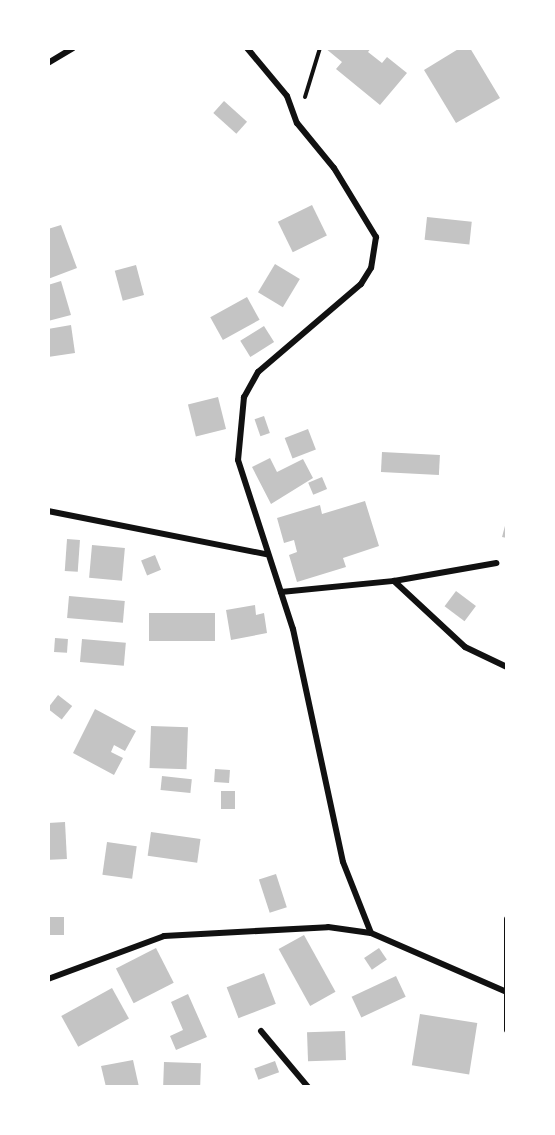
<!DOCTYPE html>
<style>
body{margin:0}
#map{position:relative;width:555px;height:1135px;overflow:hidden;background:#fff;font-family:Figtree,sans-serif}
div>[style]{position:absolute}
.building>*{inset:0;background:#c4c4c4;transform-origin:0 0}
.path>*{height:4px;margin:-2px;padding:0 2px;transform-origin:2px;border-radius:2px;background:#111}
.minor>*{height:6px;margin:-3px;padding:0 3px;transform-origin:3px;border-radius:3px;background:#111}
span{translate:-50% -50%;white-space:nowrap;text-align:center;line-height:1.15;-webkit-text-stroke:5px #fff;paint-order:stroke}
.frame{position:absolute;inset:0;border:50px solid #fff;pointer-events:none}
</style>
<div id="map">
<div class="building">
<i style="clip-path:polygon(325px 48px,371px 48px,368px 52px,382px 63px,387px 57px,407px 73px,380px 105px,336px 69px,342px 62px)"></i>
<i style="clip-path:polygon(460px 48px,470px 48px,500px 98px,456px 123px,424px 70px)"></i>
<i style="left:224px;top:101px;width:31px;height:16px;rotate:42deg"></i>
<i style="left:312px;top:205px;width:34px;height:38px;rotate:64deg"></i>
<i style="left:427px;top:217px;width:45px;height:23px;rotate:6deg"></i>
<i style="clip-path:polygon(61px 225px,77px 268px,48px 279px,48px 229px)"></i>
<i style="left:275px;top:264px;width:29px;height:33px;rotate:31deg"></i>
<i style="left:136px;top:265px;width:31px;height:22px;rotate:75deg"></i>
<i style="clip-path:polygon(61px 281px,71px 315px,48px 321px,48px 285px)"></i>
<i style="left:247px;top:297px;width:26px;height:42px;rotate:61deg"></i>
<i style="clip-path:polygon(71px 325px,75px 353px,48px 357px,48px 329px)"></i>
<i style="left:264px;top:326px;width:19px;height:28px;rotate:58deg"></i>
<i style="left:218px;top:397px;width:33px;height:31px;rotate:76deg"></i>
<i style="left:264px;top:416px;width:18px;height:10px;rotate:71deg"></i>
<i style="left:308px;top:429px;width:22px;height:25px;rotate:69deg"></i>
<i style="left:382px;top:452px;width:58px;height:20px;rotate:3deg"></i>
<i style="clip-path:polygon(270px 458px,277px 472px,303px 459px,313px 478px,271px 504px,252px 467px)"></i>
<i style="left:322px;top:477px;width:13px;height:15px;rotate:67deg"></i>
<i style="clip-path:polygon(365px 501px,379px 546px,343px 558px,346px 567px,297px 582px,289px 555px,297px 552px,294px 540px,284px 543px,277px 518px,320px 505px,322px 514px)"></i>
<i style="clip-path:polygon(506px 522px,507px 522px,507px 538px,502px 537px)"></i>
<i style="left:67px;top:539px;width:13px;height:32px;rotate:4deg"></i>
<i style="left:92px;top:545px;width:33px;height:33px;rotate:5deg"></i>
<i style="left:155px;top:555px;width:16px;height:15px;rotate:68deg"></i>
<i style="left:456px;top:591px;width:25px;height:19px;rotate:37deg"></i>
<i style="left:69px;top:596px;width:56px;height:22px;rotate:5deg"></i>
<i style="clip-path:polygon(255px 605px,256px 615px,264px 613px,267px 633px,231px 640px,226px 610px)"></i>
<i style="left:149px;top:613px;width:66px;height:28px"></i>
<i style="left:55px;top:638px;width:13px;height:14px;rotate:4deg"></i>
<i style="left:82px;top:639px;width:44px;height:23px;rotate:5deg"></i>
<i style="left:58px;top:695px;width:18px;height:17px;rotate:38deg"></i>
<i style="clip-path:polygon(95px 709px,136px 731px,125px 751px,114px 745px,111px 752px,123px 758px,114px 775px,73px 753px)"></i>
<i style="left:151px;top:726px;width:37px;height:42px;rotate:2deg"></i>
<i style="left:215px;top:769px;width:15px;height:13px;rotate:4deg"></i>
<i style="left:162px;top:776px;width:30px;height:14px;rotate:6deg"></i>
<i style="left:221px;top:791px;width:14px;height:18px"></i>
<i style="left:65px;top:822px;width:37px;height:17px;rotate:87deg"></i>
<i style="left:151px;top:832px;width:50px;height:24px;rotate:8deg"></i>
<i style="left:107px;top:842px;width:30px;height:33px;rotate:8deg"></i>
<i style="left:276px;top:874px;width:35px;height:18px;rotate:72deg"></i>
<i style="left:64px;top:917px;width:18px;height:16px;rotate:90deg"></i>
<i style="left:304px;top:935px;width:65px;height:29px;rotate:61deg"></i>
<i style="left:156px;top:948px;width:39px;height:45px;rotate:63deg"></i>
<i style="left:379px;top:948px;width:14px;height:18px;rotate:56deg"></i>
<i style="left:264px;top:973px;width:33px;height:40px;rotate:69deg"></i>
<i style="left:396px;top:976px;width:23px;height:49px;rotate:65deg"></i>
<i style="left:112px;top:988px;width:35px;height:58px;rotate:61deg"></i>
<i style="clip-path:polygon(188px 994px,207px 1037px,176px 1050px,170px 1036px,183px 1030px,171px 1002px)"></i>
<i style="left:420px;top:1014px;width:58px;height:52px;rotate:9deg"></i>
<i style="left:345px;top:1031px;width:29px;height:38px;rotate:88deg"></i>
<i style="clip-path:polygon(133px 1060px,139px 1087px,106px 1087px,101px 1066px)"></i>
<i style="left:275px;top:1061px;width:12px;height:22px;rotate:70deg"></i>
<i style="left:164px;top:1062px;width:37px;height:25px;rotate:2deg"></i>
</div>
<div class="path">
<i style="left:305px;top:97px;width:51px;rotate:-73deg"></i>
</div>
<div class="minor">
<i style="left:247px;top:48px;width:62px;rotate:50.2deg"></i>
<i style="left:287px;top:96px;width:29px;rotate:70deg"></i>
<i style="left:297px;top:123px;width:58px;rotate:50.6deg"></i>
<i style="left:334px;top:168px;width:81px;rotate:58.7deg"></i>
<i style="left:376px;top:237px;width:31px;rotate:99deg"></i>
<i style="left:371px;top:268px;width:19px;rotate:122deg"></i>
<i style="left:361px;top:284px;width:135px;rotate:139.5deg"></i>
<i style="left:258px;top:372px;width:29px;rotate:119deg"></i>
<i style="left:244px;top:397px;width:63px;rotate:95.4deg"></i>
<i style="left:238px;top:460px;width:178px;rotate:72deg"></i>
<i style="left:293px;top:629px;width:238px;rotate:77.9deg"></i>
<i style="left:343px;top:862px;width:76px;rotate:68.5deg"></i>
<i style="left:48px;top:63px;width:29px;rotate:-31deg"></i>
<i style="left:48px;top:511px;width:222px;rotate:11.2deg"></i>
<i style="left:394px;top:581px;width:104px;rotate:-10deg"></i>
<i style="left:281px;top:592px;width:114px;rotate:-5.6deg"></i>
<i style="left:394px;top:581px;width:97px;rotate:42.9deg"></i>
<i style="left:465px;top:647px;width:47px;rotate:25.5deg"></i>
<i style="left:507px;top:919px;width:111px;rotate:90deg"></i>
<i style="left:48px;top:979px;width:124px;rotate:-20.3deg"></i>
<i style="left:164px;top:936px;width:164px;rotate:-3.1deg"></i>
<i style="left:328px;top:927px;width:43px;rotate:7.9deg"></i>
<i style="left:371px;top:933px;width:148px;rotate:23.5deg"></i>
<i style="left:261px;top:1031px;width:73px;rotate:50deg"></i>
</div>
<div class="frame"></div>
</div>
